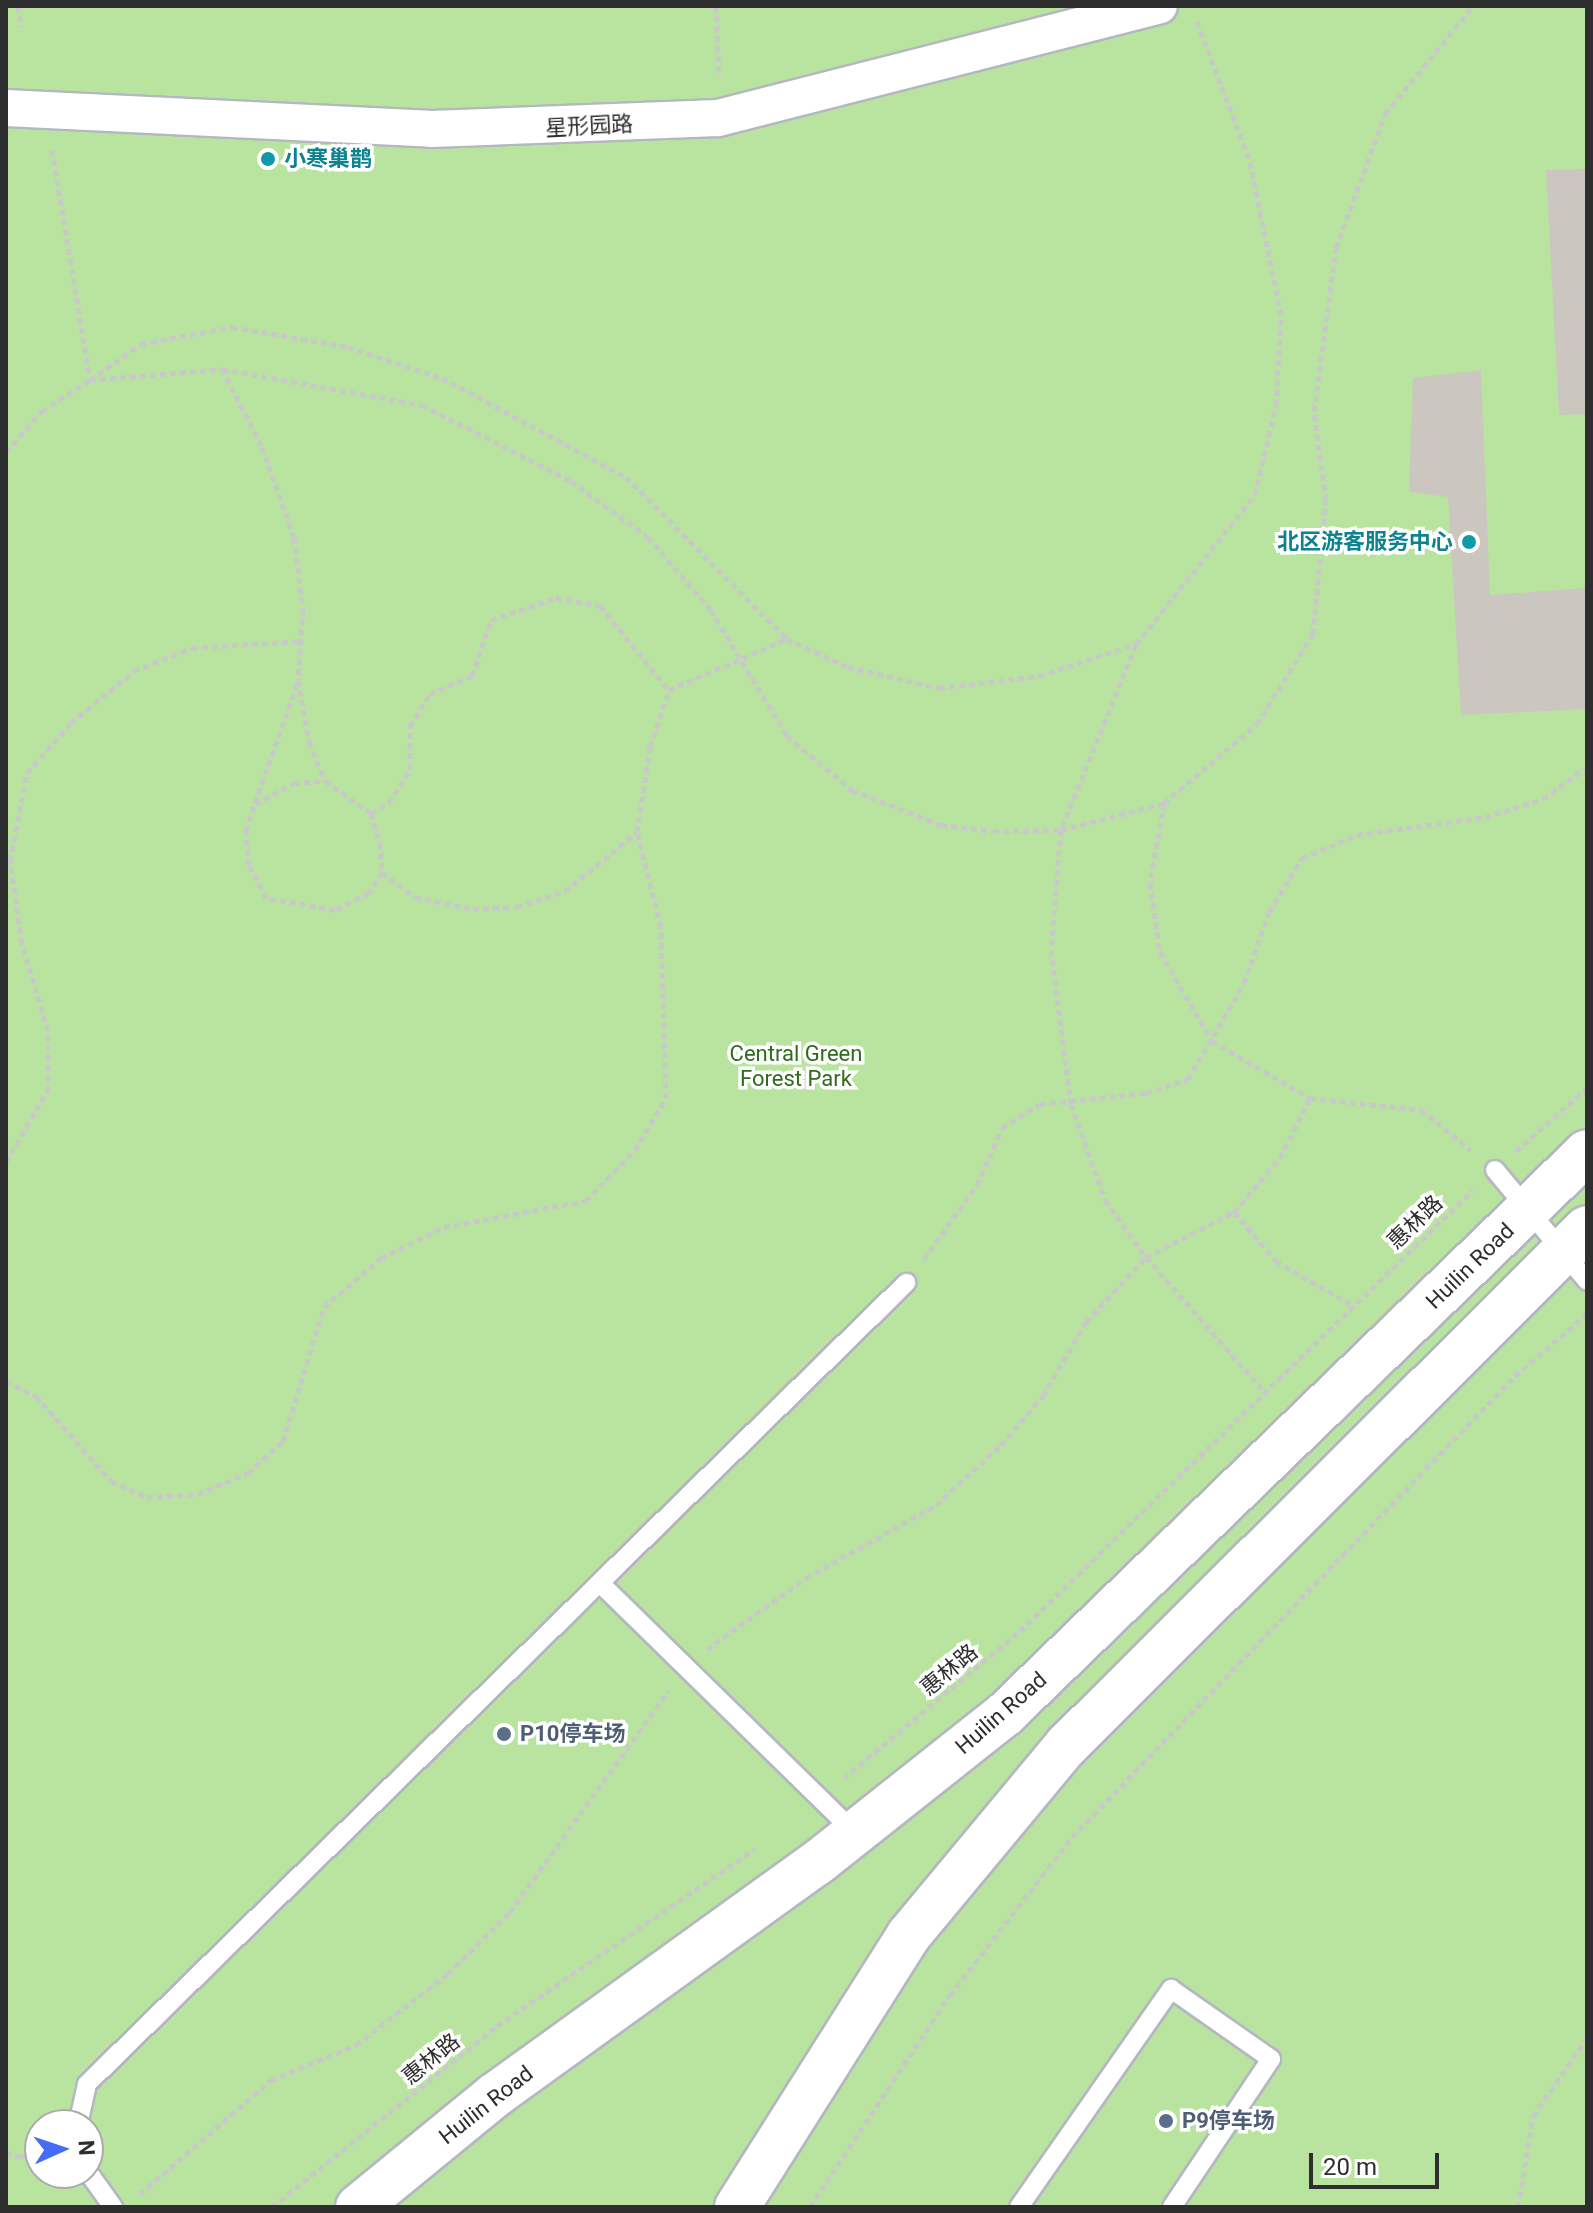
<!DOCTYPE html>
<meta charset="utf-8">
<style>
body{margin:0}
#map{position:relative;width:1593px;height:2213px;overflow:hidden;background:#efe8e1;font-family:Roboto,"Noto Sans SC",sans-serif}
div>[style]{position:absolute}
.green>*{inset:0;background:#b9e49f}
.building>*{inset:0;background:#cbc6bf}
.path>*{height:5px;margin-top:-2.5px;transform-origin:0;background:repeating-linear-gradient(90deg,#c9c9c9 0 6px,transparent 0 10px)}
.roads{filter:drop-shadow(2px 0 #b4b7c1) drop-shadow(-2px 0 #b4b7c1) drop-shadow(0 2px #b4b7c1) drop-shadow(0 -2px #b4b7c1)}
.lane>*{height:18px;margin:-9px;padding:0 9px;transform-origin:9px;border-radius:9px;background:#fff}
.street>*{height:36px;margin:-18px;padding:0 18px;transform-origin:18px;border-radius:18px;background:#fff}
.secondary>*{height:44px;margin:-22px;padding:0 22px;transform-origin:22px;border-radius:22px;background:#fff}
.dots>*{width:22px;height:22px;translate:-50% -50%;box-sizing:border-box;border:4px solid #fff;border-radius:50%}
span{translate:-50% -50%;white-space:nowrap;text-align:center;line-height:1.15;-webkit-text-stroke:7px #fff;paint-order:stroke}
.street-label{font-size:22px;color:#2e2e2e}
.culture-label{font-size:22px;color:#0d838f;font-weight:700}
.left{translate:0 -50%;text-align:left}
.right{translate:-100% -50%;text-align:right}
.park-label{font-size:22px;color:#2f6c1c}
.service-label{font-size:22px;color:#4e5e75;font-weight:700}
.frame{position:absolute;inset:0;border:8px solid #2e2e2e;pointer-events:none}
.north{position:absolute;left:24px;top:2109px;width:80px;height:80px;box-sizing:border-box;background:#fff;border:2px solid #ababab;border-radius:50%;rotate:87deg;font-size:22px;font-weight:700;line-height:32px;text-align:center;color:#2e2e2e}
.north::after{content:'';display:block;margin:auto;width:28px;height:36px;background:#446cf8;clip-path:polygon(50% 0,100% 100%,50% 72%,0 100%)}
.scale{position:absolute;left:1309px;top:2153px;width:130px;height:36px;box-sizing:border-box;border:4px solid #2e2e2e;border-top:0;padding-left:10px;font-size:24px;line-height:28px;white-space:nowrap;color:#2e2e2e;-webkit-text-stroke:6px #fff;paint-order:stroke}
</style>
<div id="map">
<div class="green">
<i style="clip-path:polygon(evenodd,6px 6px,1587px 6px,1587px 2207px,6px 2207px,6px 6px,40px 2125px,88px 2125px,88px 2173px,40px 2173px,40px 2125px)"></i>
</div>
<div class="building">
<i style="clip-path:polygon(1587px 169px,1587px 414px,1559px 415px,1546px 170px)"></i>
<i style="clip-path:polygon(1481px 370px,1490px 595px,1587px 588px,1587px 709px,1461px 715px,1448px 497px,1409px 492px,1413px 378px)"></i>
</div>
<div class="path">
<i style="left:18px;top:6px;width:21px;rotate:82deg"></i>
<i style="left:716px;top:6px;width:71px;rotate:87.6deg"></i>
<i style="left:52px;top:150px;width:233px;rotate:80.6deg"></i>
<i style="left:90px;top:380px;width:62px;rotate:-35.2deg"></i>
<i style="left:141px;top:344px;width:93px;rotate:-10.6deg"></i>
<i style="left:232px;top:327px;width:118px;rotate:9.8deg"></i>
<i style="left:348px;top:347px;width:99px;rotate:18.3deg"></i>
<i style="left:442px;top:378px;width:209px;rotate:28.3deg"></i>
<i style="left:626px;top:477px;width:228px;rotate:45.2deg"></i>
<i style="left:787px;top:639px;width:67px;rotate:24.7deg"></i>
<i style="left:848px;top:667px;width:93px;rotate:13deg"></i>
<i style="left:939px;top:688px;width:101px;rotate:-6.8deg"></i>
<i style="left:1039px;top:676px;width:102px;rotate:-18.3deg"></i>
<i style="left:1136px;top:644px;width:191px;rotate:-51.4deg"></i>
<i style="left:1255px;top:495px;width:92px;rotate:-76.9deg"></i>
<i style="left:1276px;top:405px;width:90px;rotate:-86.8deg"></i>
<i style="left:1281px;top:315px;width:160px;rotate:-101.5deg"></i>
<i style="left:1249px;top:158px;width:146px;rotate:-110.9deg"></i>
<i style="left:222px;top:369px;width:88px;rotate:62.9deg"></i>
<i style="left:262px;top:447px;width:96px;rotate:70.6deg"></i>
<i style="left:294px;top:538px;width:72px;rotate:82.8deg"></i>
<i style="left:303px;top:609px;width:71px;rotate:94deg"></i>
<i style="left:298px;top:680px;width:63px;rotate:79.9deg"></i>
<i style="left:309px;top:742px;width:42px;rotate:67.7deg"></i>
<i style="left:325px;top:781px;width:56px;rotate:34.8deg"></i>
<i style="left:371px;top:813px;width:31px;rotate:73deg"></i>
<i style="left:380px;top:843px;width:29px;rotate:86deg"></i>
<i style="left:382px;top:872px;width:25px;rotate:122deg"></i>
<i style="left:369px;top:893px;width:38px;rotate:153deg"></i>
<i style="left:335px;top:910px;width:70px;rotate:-170.1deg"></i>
<i style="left:266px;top:898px;width:37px;rotate:-117deg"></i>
<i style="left:249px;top:865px;width:34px;rotate:-95deg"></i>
<i style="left:246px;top:831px;width:28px;rotate:-72deg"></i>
<i style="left:255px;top:804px;width:44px;rotate:-28.3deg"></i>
<i style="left:294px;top:783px;width:31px;rotate:-4deg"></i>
<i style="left:6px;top:452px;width:55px;rotate:-48.7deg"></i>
<i style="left:42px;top:411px;width:57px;rotate:-32.9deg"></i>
<i style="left:90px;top:380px;width:132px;rotate:-4.8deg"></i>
<i style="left:222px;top:369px;width:203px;rotate:10.2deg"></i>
<i style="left:422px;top:405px;width:167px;rotate:27deg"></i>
<i style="left:571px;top:481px;width:95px;rotate:36deg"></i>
<i style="left:648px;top:537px;width:96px;rotate:49.2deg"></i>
<i style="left:711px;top:610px;width:147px;rotate:58.9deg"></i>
<i style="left:787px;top:736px;width:85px;rotate:39.7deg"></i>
<i style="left:852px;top:790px;width:96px;rotate:21.5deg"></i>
<i style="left:941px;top:825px;width:52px;rotate:6.6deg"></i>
<i style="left:993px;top:831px;width:68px;rotate:-0.8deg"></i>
<i style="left:1061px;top:830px;width:106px;rotate:-14.7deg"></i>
<i style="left:1164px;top:803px;width:122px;rotate:-40.3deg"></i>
<i style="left:1257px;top:724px;width:106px;rotate:-58.1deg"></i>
<i style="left:1313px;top:634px;width:135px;rotate:-84.5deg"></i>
<i style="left:1326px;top:500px;width:90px;rotate:-97.7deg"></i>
<i style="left:1314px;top:411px;width:164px;rotate:-82.3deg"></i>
<i style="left:1336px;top:248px;width:143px;rotate:-69.9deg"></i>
<i style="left:1385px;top:114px;width:139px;rotate:-50.8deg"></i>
<i style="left:1136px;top:645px;width:200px;rotate:112.1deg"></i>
<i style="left:1061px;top:830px;width:120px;rotate:94.8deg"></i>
<i style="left:1051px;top:950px;width:155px;rotate:82.6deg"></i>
<i style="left:1071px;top:1104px;width:102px;rotate:70.5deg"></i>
<i style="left:1105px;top:1200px;width:70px;rotate:54.3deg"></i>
<i style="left:1146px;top:1257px;width:177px;rotate:48.7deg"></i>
<i style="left:255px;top:803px;width:125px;rotate:-70.4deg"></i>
<i style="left:1164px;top:803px;width:81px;rotate:99.9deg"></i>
<i style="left:1150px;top:883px;width:70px;rotate:81.8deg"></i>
<i style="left:1160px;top:952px;width:103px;rotate:59.7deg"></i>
<i style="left:1212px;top:1041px;width:113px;rotate:30.2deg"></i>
<i style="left:1310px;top:1098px;width:112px;rotate:6.2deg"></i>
<i style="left:1421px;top:1110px;width:64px;rotate:38.7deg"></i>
<i style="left:371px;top:813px;width:21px;rotate:-29deg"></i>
<i style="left:389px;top:803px;width:40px;rotate:-58deg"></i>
<i style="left:410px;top:769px;width:43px;rotate:-90deg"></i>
<i style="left:410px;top:726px;width:38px;rotate:-58deg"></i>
<i style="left:430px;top:694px;width:46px;rotate:-23.2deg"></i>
<i style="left:472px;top:676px;width:59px;rotate:-71.3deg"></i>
<i style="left:491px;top:620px;width:69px;rotate:-18.7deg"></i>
<i style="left:556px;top:598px;width:45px;rotate:10.3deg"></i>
<i style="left:600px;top:606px;width:109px;rotate:50.6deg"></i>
<i style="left:382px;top:872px;width:41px;rotate:37.1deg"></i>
<i style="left:415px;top:897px;width:59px;rotate:11.7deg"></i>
<i style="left:473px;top:909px;width:44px;rotate:-2.6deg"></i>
<i style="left:517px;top:907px;width:51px;rotate:-18.4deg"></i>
<i style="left:565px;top:891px;width:92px;rotate:-39.2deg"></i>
<i style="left:1516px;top:1151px;width:95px;rotate:-41.6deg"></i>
<i style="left:6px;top:1162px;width:83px;rotate:-59.7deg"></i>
<i style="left:48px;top:1090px;width:59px;rotate:-90deg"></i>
<i style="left:48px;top:1031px;width:92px;rotate:-106.5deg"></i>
<i style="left:22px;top:943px;width:83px;rotate:-98.3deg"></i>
<i style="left:10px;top:861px;width:90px;rotate:-79.1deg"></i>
<i style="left:27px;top:773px;width:67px;rotate:-48.7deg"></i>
<i style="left:71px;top:723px;width:82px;rotate:-39.5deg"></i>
<i style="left:134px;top:671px;width:62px;rotate:-21.6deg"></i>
<i style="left:192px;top:648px;width:109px;rotate:-3.7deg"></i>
<i style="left:1234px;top:1212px;width:65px;rotate:49.4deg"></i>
<i style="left:1276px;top:1261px;width:88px;rotate:30.1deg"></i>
<i style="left:924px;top:1259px;width:91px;rotate:-54.4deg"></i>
<i style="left:977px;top:1185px;width:62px;rotate:-66.3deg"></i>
<i style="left:1002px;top:1128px;width:45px;rotate:-32.3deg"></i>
<i style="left:1040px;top:1104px;width:107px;rotate:-5.9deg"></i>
<i style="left:1146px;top:1093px;width:44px;rotate:-18.4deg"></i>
<i style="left:1188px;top:1079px;width:111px;rotate:-59.7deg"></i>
<i style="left:1244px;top:983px;width:75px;rotate:-70.6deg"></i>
<i style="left:1269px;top:912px;width:63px;rotate:-58.6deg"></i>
<i style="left:1302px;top:858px;width:60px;rotate:-22.7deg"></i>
<i style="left:1357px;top:835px;width:129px;rotate:-8deg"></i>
<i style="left:1485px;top:817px;width:61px;rotate:-17.2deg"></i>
<i style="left:1543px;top:799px;width:54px;rotate:-36deg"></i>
<i style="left:6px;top:1381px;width:34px;rotate:27deg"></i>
<i style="left:36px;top:1396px;width:113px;rotate:48.6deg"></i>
<i style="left:111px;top:1481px;width:39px;rotate:24deg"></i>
<i style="left:147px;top:1497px;width:51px;rotate:-3.4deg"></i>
<i style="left:198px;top:1494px;width:54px;rotate:-22.8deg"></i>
<i style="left:248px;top:1473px;width:47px;rotate:-42.4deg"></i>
<i style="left:283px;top:1441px;width:140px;rotate:-73deg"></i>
<i style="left:324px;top:1307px;width:75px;rotate:-40.7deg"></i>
<i style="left:381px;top:1258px;width:70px;rotate:-26.2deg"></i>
<i style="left:444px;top:1227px;width:144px;rotate:-10.4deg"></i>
<i style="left:586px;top:1201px;width:71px;rotate:-46.1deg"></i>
<i style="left:635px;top:1150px;width:61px;rotate:-59.2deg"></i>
<i style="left:666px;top:1098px;width:171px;rotate:-91.7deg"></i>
<i style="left:661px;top:927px;width:98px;rotate:-104.2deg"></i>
<i style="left:637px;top:832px;width:86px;rotate:-81.3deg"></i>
<i style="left:650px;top:747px;width:60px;rotate:-71.6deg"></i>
<i style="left:669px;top:690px;width:129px;rotate:-23.4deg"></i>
<i style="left:707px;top:1649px;width:122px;rotate:-35.6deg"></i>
<i style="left:806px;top:1578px;width:149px;rotate:-29.3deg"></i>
<i style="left:936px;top:1505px;width:88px;rotate:-42.7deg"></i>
<i style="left:1001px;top:1445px;width:65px;rotate:-49.4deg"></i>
<i style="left:1043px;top:1396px;width:86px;rotate:-59.8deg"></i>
<i style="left:1086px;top:1322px;width:88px;rotate:-47.3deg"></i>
<i style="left:1146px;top:1257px;width:99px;rotate:-27.1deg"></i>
<i style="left:1234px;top:1212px;width:71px;rotate:-49.6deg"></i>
<i style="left:1280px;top:1158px;width:67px;rotate:-63.4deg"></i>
<i style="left:844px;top:1778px;width:229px;rotate:-39.9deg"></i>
<i style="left:1020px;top:1631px;width:632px;rotate:-44.23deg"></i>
<i style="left:6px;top:2152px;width:14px;rotate:21deg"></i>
<i style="left:19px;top:2157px;width:22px;rotate:-21deg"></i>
<i style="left:140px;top:2194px;width:174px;rotate:-41deg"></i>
<i style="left:271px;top:2080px;width:92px;rotate:-22.4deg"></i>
<i style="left:356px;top:2045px;width:116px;rotate:-37.7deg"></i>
<i style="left:448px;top:1974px;width:88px;rotate:-45deg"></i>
<i style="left:510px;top:1912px;width:272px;rotate:-54.4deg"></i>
<i style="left:272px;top:2207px;width:289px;rotate:-38.8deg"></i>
<i style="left:497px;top:2026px;width:313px;rotate:-34.5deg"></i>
<i style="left:810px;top:2207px;width:254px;rotate:-56.6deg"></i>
<i style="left:950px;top:1995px;width:200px;rotate:-52.3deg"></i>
<i style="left:1072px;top:1837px;width:639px;rotate:-46.14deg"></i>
<i style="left:1515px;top:1376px;width:95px;rotate:-40.7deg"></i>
<i style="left:1518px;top:2207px;width:92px;rotate:-80.6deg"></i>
<i style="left:1533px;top:2116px;width:95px;rotate:-55.3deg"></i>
</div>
<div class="roads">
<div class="lane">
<i style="left:1495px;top:1170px;width:144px;rotate:50.3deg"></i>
<i style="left:601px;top:1584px;width:356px;rotate:44.4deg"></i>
<i style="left:78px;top:2125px;width:42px;rotate:-77.6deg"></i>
<i style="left:87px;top:2084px;width:1146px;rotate:-44.36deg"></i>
<i style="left:88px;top:2172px;width:43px;rotate:54.5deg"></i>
<i style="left:1019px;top:2207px;width:266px;rotate:-55.1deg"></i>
<i style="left:1171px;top:1989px;width:122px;rotate:35deg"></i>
<i style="left:1271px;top:2059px;width:178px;rotate:123.8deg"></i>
</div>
<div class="street">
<i style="left:6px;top:108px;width:427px;rotate:2.8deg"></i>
<i style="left:432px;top:129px;width:286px;rotate:-2.2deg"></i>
<i style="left:718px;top:118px;width:455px;rotate:-14.3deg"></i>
</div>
<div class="secondary">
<i style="left:358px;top:2207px;width:177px;rotate:-39.3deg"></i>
<i style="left:495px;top:2095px;width:397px;rotate:-35.8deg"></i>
<i style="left:817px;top:1863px;width:238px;rotate:-38.4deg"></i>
<i style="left:1004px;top:1715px;width:810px;rotate:-44deg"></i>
<i style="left:737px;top:2207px;width:322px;rotate:-57.7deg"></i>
<i style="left:909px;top:1935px;width:247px;rotate:-50.3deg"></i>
<i style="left:1067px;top:1745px;width:733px;rotate:-44.83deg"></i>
</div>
</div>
<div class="dots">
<i style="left:268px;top:159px;background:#0f9aa8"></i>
<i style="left:1469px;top:542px;background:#0f9aa8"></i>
<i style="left:504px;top:1734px;background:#5c6f8a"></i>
<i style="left:1166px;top:2121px;background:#5c6f8a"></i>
</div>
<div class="street-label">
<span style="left:589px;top:126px;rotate:-3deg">星形园路</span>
<span style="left:1415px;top:1222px;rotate:-44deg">惠林路</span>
<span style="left:1470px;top:1266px;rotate:-44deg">Huilin Road</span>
<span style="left:949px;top:1670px;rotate:-40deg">惠林路</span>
<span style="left:1001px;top:1713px;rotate:-41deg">Huilin Road</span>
<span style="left:431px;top:2059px;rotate:-39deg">惠林路</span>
<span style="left:486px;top:2105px;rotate:-38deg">Huilin Road</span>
</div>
<div class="culture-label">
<span class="left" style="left:284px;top:159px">小寒巢鹊</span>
<span class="right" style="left:1453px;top:542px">北区游客服务中心</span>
</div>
<div class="park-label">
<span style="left:796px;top:1066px">Central Green<br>Forest Park</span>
</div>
<div class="service-label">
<span class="left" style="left:520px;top:1734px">P10停车场</span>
<span class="left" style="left:1182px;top:2121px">P9停车场</span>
</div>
<div class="frame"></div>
<div class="north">N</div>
<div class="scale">20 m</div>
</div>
